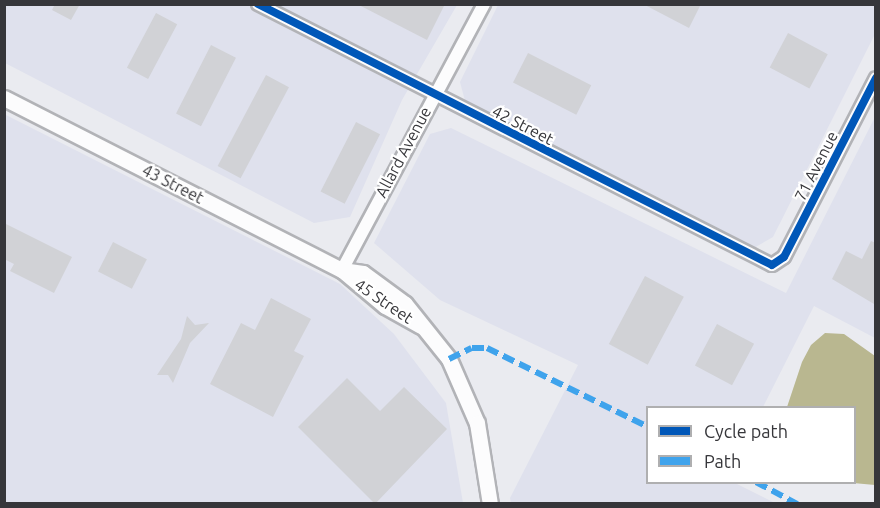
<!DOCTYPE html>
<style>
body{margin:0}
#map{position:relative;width:880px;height:508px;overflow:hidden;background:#eaebf0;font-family:Ubuntu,sans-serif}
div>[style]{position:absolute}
.built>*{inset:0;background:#dfe1ed}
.water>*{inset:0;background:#b9b790}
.building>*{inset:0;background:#d1d2d6;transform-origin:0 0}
.roads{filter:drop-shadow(2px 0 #b2b3b7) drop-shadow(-2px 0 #b2b3b7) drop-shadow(0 2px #b2b3b7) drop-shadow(0 -2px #b2b3b7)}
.minor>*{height:12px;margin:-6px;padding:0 6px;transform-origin:6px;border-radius:6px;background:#fcfcfd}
.major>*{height:15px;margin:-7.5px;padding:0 7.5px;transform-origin:7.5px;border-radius:7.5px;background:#fcfcfd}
.quiet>*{height:6px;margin-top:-3px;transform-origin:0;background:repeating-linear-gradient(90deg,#3fa3ec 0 12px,transparent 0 18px)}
.cycleway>*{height:8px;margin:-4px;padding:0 4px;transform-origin:4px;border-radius:4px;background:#0057b8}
span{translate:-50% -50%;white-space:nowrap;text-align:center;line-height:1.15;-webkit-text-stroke:4.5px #fff;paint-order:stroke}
.street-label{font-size:16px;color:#36363a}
.frame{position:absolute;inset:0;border:6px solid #36363a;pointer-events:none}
.legend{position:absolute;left:646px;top:406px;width:210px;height:78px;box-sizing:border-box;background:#fff;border:2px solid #afafb0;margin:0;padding:8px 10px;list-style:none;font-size:18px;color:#36363a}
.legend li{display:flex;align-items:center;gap:12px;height:30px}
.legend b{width:30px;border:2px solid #afafb0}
</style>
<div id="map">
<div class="built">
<i style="clip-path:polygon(4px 5px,457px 5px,402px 100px,350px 217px,314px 223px,5px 63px)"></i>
<i style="clip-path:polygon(498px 5px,875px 5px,875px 34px,773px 237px,752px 249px,465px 101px,460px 82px)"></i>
<i style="clip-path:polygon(4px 114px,340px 284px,394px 334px,446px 403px,463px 503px,5px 503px)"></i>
<i style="clip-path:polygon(875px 117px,875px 338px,814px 306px,763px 407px,648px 408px,648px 482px,735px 483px,775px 503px,511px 503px,510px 498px,578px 365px,440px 300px,374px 243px,430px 134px,451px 128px,786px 293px)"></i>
</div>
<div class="water">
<i style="clip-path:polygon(825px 333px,844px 334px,875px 356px,875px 485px,853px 483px,854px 408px,787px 407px,802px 362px,811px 345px)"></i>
</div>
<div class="building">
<i style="clip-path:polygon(55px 4px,80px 4px,71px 20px,52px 10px)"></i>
<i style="clip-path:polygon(357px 4px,445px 4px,427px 40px)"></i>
<i style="clip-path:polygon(643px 4px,701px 4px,689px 28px)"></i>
<i style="left:156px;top:13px;width:24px;height:62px;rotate:28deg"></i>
<i style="left:788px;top:33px;width:45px;height:39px;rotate:28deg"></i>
<i style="left:211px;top:45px;width:28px;height:77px;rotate:27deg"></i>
<i style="left:528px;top:53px;width:71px;height:33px;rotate:27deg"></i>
<i style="left:266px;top:75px;width:26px;height:103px;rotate:28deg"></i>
<i style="left:356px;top:122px;width:27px;height:78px;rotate:27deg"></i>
<i style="clip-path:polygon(4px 223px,72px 257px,54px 293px,10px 271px,14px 264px,4px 259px)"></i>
<i style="clip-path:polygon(871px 241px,876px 243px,874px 304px,832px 279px,846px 251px,862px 259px)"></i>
<i style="left:113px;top:242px;width:38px;height:33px;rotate:27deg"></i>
<i style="left:645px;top:276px;width:44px;height:77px;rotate:28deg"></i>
<i style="clip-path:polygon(271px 298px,311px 319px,294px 351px,304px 356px,273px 417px,210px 384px,241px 323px,255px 330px)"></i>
<i style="clip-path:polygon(187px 316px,195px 325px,209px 323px,190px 343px,173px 383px,168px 375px,157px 375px,181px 339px)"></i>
<i style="left:717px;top:324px;width:42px;height:47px;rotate:28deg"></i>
<i style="clip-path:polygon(347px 378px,380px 411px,404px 387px,447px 429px,375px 504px,298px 427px)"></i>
</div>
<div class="roads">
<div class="minor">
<i style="left:258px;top:4px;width:576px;rotate:26.92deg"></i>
<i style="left:772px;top:265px;width:14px;rotate:-34deg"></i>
<i style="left:784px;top:257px;width:201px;rotate:-62.8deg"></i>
<i style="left:342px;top:270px;width:302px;rotate:-61.9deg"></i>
</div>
<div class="major">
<i style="left:4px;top:98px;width:379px;rotate:27deg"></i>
<i style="left:342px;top:270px;width:56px;rotate:39.9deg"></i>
<i style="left:385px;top:306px;width:41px;rotate:29.1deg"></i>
<i style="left:342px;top:270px;width:21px;rotate:8deg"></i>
<i style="left:363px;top:273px;width:52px;rotate:36.4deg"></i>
<i style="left:405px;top:304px;width:70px;rotate:51.3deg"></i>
<i style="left:449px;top:359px;width:70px;rotate:66.4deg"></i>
<i style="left:477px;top:423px;width:82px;rotate:80.9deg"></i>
</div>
</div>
<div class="quiet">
<i style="left:449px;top:359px;width:25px;rotate:-26deg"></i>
<i style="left:472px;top:348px;width:15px"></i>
<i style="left:487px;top:348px;width:179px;rotate:26.1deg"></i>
<i style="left:756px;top:482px;width:47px;rotate:28.2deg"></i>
</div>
<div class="cycleway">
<i style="left:258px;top:4px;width:576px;rotate:26.92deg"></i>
<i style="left:772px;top:265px;width:14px;rotate:-34deg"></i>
<i style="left:784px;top:257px;width:201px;rotate:-62.8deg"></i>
</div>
<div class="street-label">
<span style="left:523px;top:125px;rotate:27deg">42 Street</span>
<span style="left:403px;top:152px;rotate:-62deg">Allard Avenue</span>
<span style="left:816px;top:166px;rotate:-63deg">71 Avenue</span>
<span style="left:173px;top:184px;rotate:27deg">43 Street</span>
<span style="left:384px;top:301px;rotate:34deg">45 Street</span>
</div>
<div class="frame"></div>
<ul class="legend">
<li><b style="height:8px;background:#0057b8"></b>Cycle path</li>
<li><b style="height:8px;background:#3fa3ec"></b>Path</li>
</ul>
</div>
